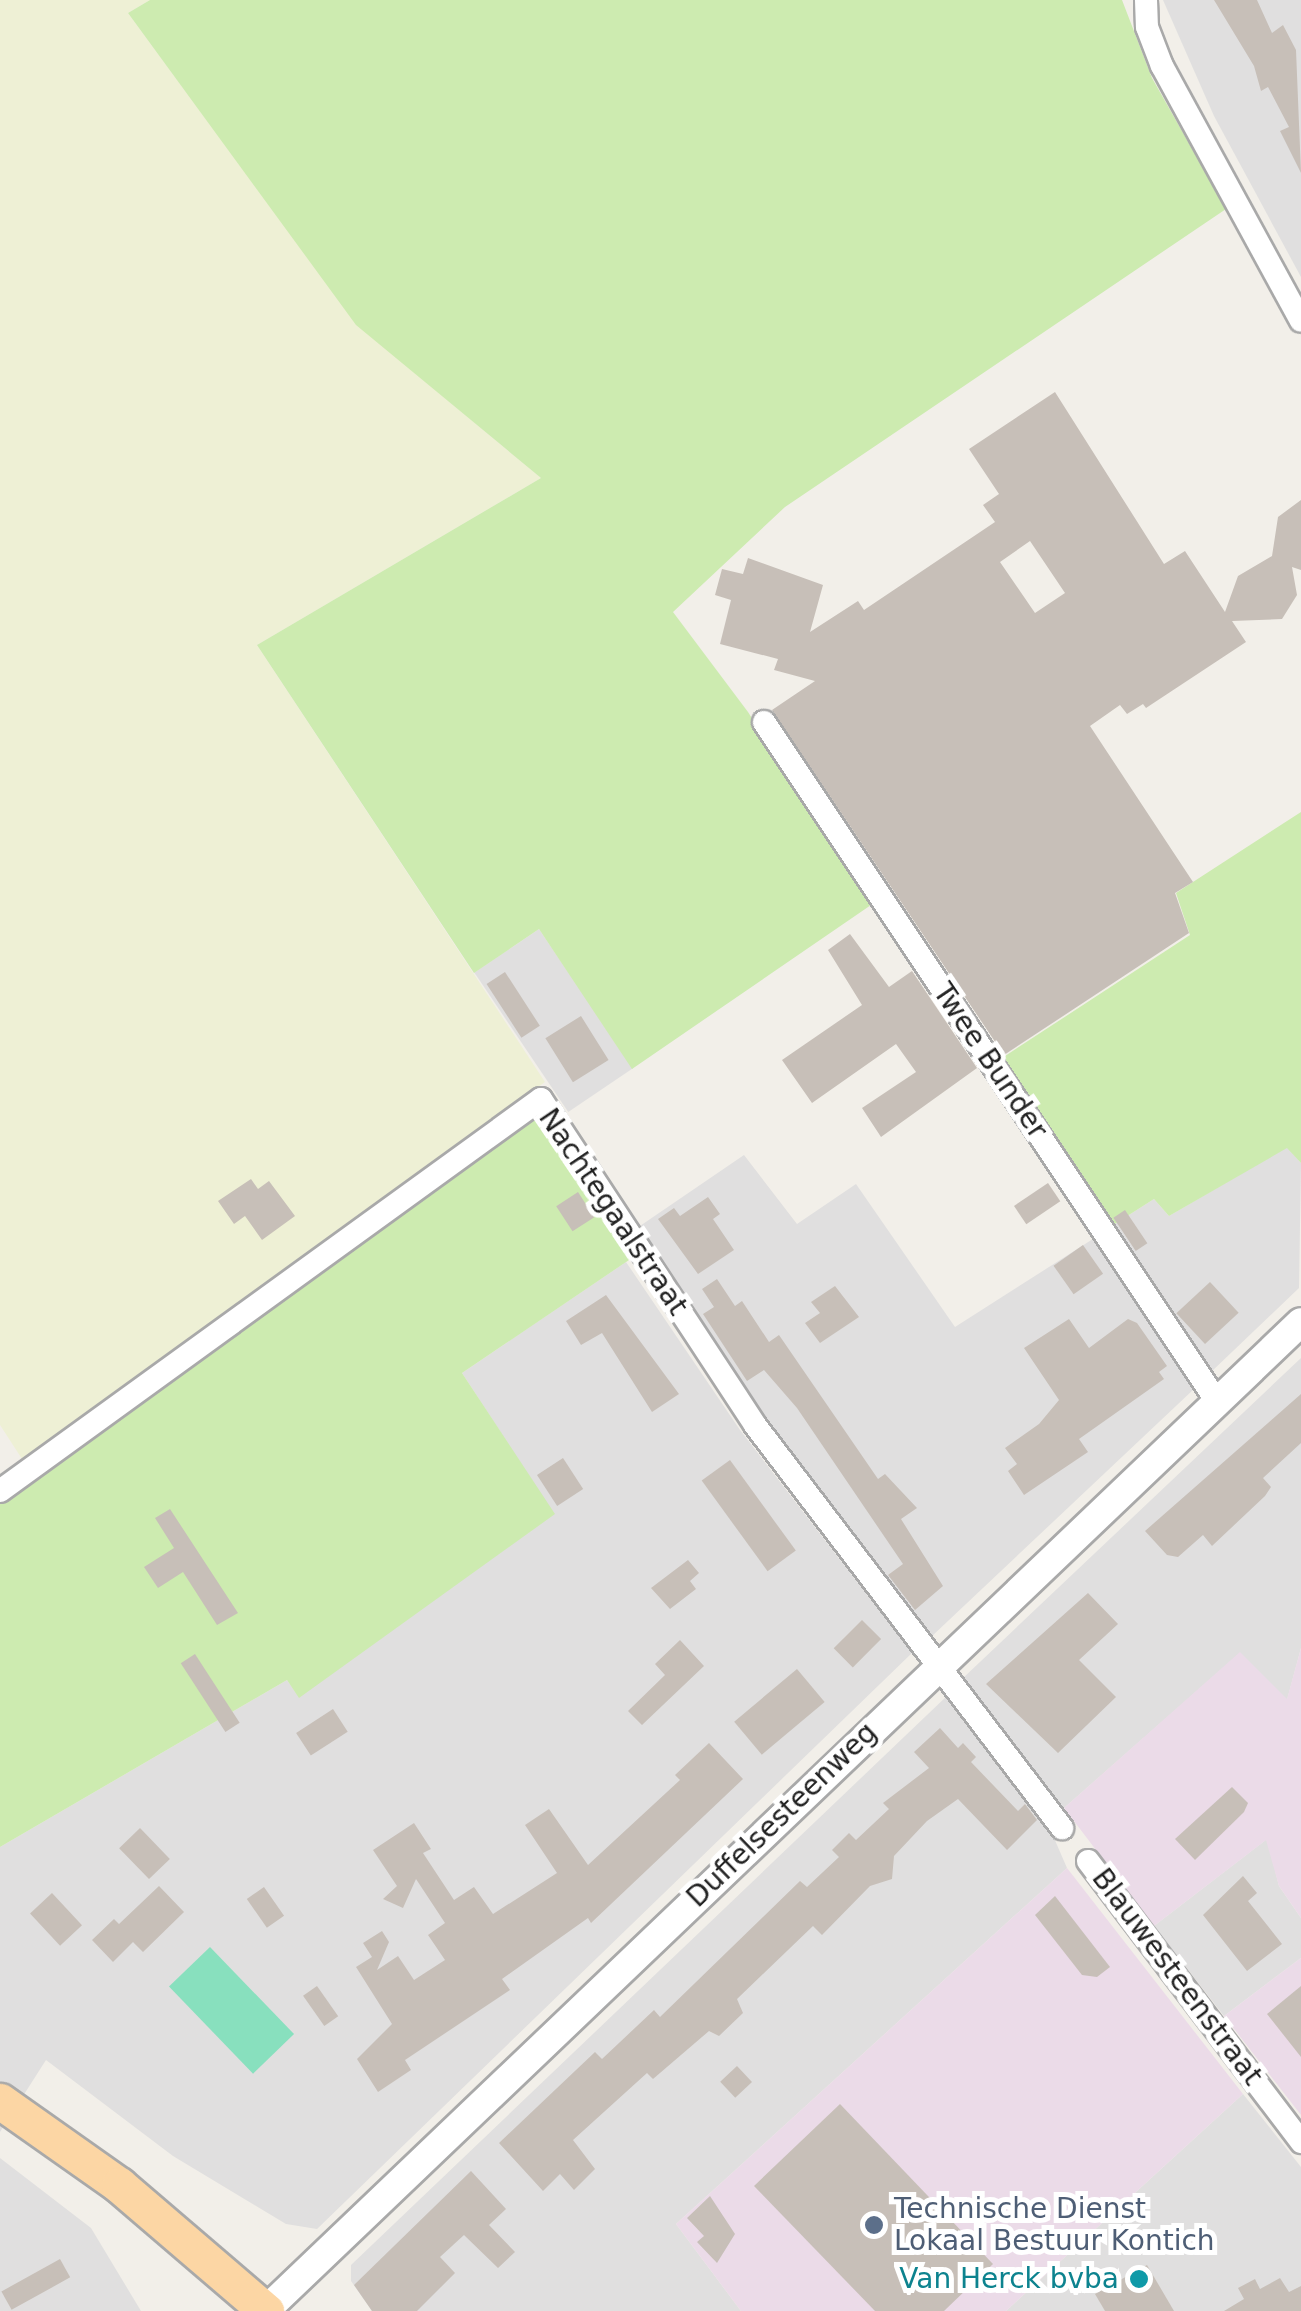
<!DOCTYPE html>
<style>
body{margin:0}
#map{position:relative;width:1301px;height:2311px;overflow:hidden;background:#f2efe9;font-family:"DejaVu Sans",sans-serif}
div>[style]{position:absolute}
.residential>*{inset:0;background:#e0dfdf;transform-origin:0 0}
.industrial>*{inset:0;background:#ebdbe8}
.farmland>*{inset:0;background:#eef0d5}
.grass>*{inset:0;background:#cdebb0}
.pitch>*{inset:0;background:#88e0be;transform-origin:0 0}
.building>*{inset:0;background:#c7bfb8;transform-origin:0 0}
.roads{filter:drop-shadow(2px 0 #a9a9a9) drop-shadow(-2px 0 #a9a9a9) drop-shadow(0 2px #a9a9a9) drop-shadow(0 -2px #a9a9a9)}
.minor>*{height:22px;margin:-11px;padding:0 11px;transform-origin:11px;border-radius:11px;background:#fff}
.tertiary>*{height:28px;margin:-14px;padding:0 14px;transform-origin:14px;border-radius:14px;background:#fff}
.primary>*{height:35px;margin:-17.5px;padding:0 17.5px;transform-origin:17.5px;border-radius:17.5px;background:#fcd6a4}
.dots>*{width:28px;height:28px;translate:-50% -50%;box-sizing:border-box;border:5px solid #fff;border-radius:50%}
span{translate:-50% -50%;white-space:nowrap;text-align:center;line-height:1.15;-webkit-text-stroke:10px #fff;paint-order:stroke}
.street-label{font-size:28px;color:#222}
.service-label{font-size:28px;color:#4e5e75}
.left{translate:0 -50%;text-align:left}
.culture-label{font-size:28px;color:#0d838f}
.right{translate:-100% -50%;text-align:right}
</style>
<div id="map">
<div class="residential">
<i style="clip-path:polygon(1163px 0,1301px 0,1301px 277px,1214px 116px)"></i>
<i style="left:539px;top:929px;width:168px;height:78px;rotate:56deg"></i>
<i style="clip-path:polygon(1287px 1147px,1301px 1163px,1299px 1288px,1210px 1373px,1110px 1227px,1154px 1199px,1169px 1216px)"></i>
<i style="clip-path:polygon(744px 1155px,797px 1224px,856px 1184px,955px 1327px,1096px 1237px,1194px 1389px,931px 1637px,817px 1497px,637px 1228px)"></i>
<i style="clip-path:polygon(626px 1262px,740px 1430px,912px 1653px,317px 2229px,286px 2224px,173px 2156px,46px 2060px,0 2132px,0 1847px,287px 1680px,299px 1697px,554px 1514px,462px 1373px)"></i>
<i style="clip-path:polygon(1301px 1358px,1301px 1648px,1287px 1700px,1240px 1653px,1064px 1808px,1057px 1800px,1052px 1805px,962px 1679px)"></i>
<i style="clip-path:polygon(949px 1694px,1044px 1815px,1067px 1868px,676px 2224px,741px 2311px,372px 2311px,351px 2281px,351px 2265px)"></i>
<i style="clip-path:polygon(1267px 1839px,1279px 1886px,1301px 1918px,1301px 1958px,1224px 2016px,1154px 1926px)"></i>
<i style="clip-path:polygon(1243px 2094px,1301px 2167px,1301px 2311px,1006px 2311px)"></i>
<i style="clip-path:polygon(0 2158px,91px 2228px,141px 2311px,0 2311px)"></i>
</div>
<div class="industrial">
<i style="clip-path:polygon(1301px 1648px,1301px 1918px,1279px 1886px,1266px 1840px,1154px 1926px,1064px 1808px,1240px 1652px,1287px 1699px)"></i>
<i style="clip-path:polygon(1067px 1868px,1243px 2094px,1006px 2311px,741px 2311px,676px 2224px)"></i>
<i style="clip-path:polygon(1301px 1958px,1301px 2115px,1224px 2016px)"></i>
</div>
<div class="farmland">
<i style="clip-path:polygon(0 0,150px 0,128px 13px,356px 324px,541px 478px,257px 645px,545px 1082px,24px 1462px,0 1425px)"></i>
</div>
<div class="grass">
<i style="clip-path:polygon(150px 0,1122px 0,1152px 78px,1226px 209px,785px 507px,673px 612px,748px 712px,871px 905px,632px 1069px,539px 929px,474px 973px,257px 645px,541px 478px,356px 325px,128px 13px)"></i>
<i style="clip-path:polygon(1301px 812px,1301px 1163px,1287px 1148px,1169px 1216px,1154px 1199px,1110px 1227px,999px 1060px,1190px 935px,1176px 893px)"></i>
<i style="clip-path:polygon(537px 1118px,632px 1258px,462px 1373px,555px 1514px,299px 1698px,287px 1680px,0 1847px,0 1503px)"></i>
</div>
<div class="pitch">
<i style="left:210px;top:1947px;width:121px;height:57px;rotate:46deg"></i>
</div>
<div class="building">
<i style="clip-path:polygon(1214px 0,1257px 0,1272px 33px,1283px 25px,1296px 50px,1301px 173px,1280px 131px,1289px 127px,1268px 87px,1261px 91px,1254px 66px)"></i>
<i style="clip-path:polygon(evenodd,1055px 392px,1164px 564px,1185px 551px,1225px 612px,1238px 576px,1272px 556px,1278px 517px,1301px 500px,1301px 570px,1292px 567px,1297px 595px,1282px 619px,1232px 621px,1246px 642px,1146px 708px,1143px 704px,1127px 714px,1120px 705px,1090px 726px,1193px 882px,1175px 893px,1189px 933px,1004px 1055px,772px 710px,815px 681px,774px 670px,778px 659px,720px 644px,731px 600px,715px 595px,722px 569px,743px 574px,748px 558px,823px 585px,810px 632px,858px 601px,864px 610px,995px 522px,983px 505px,999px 494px,969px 449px,1055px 392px,1030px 541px,1065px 593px,1035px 613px,1000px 562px,1030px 541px)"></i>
<i style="clip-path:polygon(850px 934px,889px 987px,912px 971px,977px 1068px,881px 1137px,862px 1108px,916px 1072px,896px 1044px,812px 1103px,782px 1060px,862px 1005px,828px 950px)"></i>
<i style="left:505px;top:972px;width:64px;height:22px;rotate:57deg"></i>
<i style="left:581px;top:1016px;width:52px;height:42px;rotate:58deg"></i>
<i style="clip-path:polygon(251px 1179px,258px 1189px,269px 1181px,295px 1216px,262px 1240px,245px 1216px,234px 1224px,218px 1201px)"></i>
<i style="left:1048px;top:1183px;width:22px;height:41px;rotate:56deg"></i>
<i style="left:578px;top:1192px;width:30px;height:26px;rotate:57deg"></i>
<i style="clip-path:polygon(708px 1197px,720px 1214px,713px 1219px,734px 1250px,698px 1274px,658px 1219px,674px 1208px,680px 1216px)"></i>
<i style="left:1125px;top:1210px;width:40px;height:14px;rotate:56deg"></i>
<i style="left:1083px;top:1245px;width:35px;height:36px;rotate:55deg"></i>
<i style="clip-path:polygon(717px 1279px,735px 1306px,742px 1301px,769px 1342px,779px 1335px,878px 1479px,885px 1474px,917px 1508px,901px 1519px,943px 1586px,915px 1610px,888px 1575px,903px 1564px,797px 1408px,764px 1370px,747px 1381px,703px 1314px,714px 1307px,702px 1289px)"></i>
<i style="left:1210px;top:1282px;width:42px;height:46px;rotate:47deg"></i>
<i style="clip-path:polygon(835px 1286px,859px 1317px,820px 1343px,805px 1323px,820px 1313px,811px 1302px)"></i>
<i style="clip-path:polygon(606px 1295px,679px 1394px,652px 1412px,602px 1333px,581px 1345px,566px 1321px)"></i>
<i style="clip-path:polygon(1069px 1319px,1089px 1348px,1128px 1319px,1137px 1323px,1167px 1366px,1159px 1372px,1164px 1379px,1079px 1439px,1088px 1452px,1024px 1495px,1008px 1471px,1017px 1464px,1005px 1448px,1039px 1424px,1059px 1400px,1024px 1348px)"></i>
<i style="clip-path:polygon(1301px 1394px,1301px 1443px,1263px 1478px,1271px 1487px,1265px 1496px,1212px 1546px,1203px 1535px,1178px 1557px,1167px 1555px,1145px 1531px)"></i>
<i style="left:563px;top:1458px;width:37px;height:31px;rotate:57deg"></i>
<i style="left:730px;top:1460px;width:112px;height:35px;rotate:54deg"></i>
<i style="clip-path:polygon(170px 1509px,238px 1613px,217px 1625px,183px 1572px,158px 1588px,144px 1567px,174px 1548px,155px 1518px)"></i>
<i style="clip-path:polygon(688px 1560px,699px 1573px,690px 1581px,696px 1589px,670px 1609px,651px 1588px)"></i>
<i style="clip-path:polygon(1088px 1593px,1118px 1624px,1079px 1660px,1116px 1697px,1058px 1753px,986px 1684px)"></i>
<i style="left:862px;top:1620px;width:27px;height:40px;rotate:45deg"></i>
<i style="clip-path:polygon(680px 1640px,704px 1666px,642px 1725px,628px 1711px,665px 1675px,655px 1664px)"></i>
<i style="left:195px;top:1654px;width:82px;height:17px;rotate:57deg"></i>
<i style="left:797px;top:1669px;width:43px;height:82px;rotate:50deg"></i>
<i style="left:333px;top:1709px;width:27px;height:44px;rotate:57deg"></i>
<i style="clip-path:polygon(940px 1728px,958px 1748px,963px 1743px,976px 1757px,971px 1762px,1018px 1811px,1025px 1804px,1037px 1820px,1007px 1850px,958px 1799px,927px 1821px,894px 1856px,892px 1879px,870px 1886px,822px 1935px,813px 1926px,737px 1999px,743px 2013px,719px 2036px,709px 2031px,653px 2079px,647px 2073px,573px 2140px,595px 2169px,574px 2190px,560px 2174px,543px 2191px,499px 2143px,595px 2052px,602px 2059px,654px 2010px,660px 2017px,800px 1881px,807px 1887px,839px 1857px,832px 1850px,849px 1833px,856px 1840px,889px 1809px,883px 1803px,929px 1768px,914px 1752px)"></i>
<i style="clip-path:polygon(709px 1743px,743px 1779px,591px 1923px,588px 1918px,502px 1979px,510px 1990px,405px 2060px,411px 2070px,378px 2092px,357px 2059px,392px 2024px,356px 1967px,372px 1957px,363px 1943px,382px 1931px,389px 1942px,377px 1970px,398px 1956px,414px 1980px,445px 1960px,428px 1935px,445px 1923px,416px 1879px,403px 1908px,383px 1899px,397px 1886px,373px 1850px,414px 1823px,431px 1849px,423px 1853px,454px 1900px,474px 1887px,493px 1914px,557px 1873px,525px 1825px,549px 1809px,588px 1865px,680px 1780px,675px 1775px)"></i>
<i style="clip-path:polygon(1232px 1787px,1248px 1803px,1244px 1812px,1195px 1860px,1175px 1839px)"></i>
<i style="left:140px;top:1828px;width:43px;height:29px;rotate:46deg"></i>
<i style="clip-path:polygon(1243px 1876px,1257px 1893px,1248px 1901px,1282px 1944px,1247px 1971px,1203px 1915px)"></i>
<i style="clip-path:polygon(159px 1886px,184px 1912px,143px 1952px,133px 1942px,113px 1962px,92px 1940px,114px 1919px,119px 1924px)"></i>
<i style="left:264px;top:1887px;width:35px;height:21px;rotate:55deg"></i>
<i style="left:52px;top:1893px;width:44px;height:30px;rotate:47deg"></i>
<i style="clip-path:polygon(1055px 1896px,1110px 1967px,1097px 1977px,1082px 1975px,1035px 1915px)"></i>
<i style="left:317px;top:1986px;width:37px;height:17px;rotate:55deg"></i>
<i style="clip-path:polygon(1301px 1986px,1301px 2057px,1267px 2014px)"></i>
<i style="left:737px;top:2066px;width:22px;height:23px;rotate:47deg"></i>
<i style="clip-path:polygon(840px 2104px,993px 2264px,944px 2311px,875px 2311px,754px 2186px)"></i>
<i style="clip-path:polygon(471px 2171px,506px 2209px,489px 2225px,515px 2252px,498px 2268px,464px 2235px,440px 2257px,455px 2273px,417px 2311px,372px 2311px,354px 2285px)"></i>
<i style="clip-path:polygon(710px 2196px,735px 2234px,717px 2263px,697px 2242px,704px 2236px,687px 2218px)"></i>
<i style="left:60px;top:2259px;width:21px;height:67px;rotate:61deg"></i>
<i style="clip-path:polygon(1147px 2265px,1174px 2311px,1105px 2311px,1095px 2294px)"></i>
<i style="clip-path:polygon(1280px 2278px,1289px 2292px,1301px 2286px,1301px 2311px,1224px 2311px,1244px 2299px,1238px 2288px,1255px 2279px,1260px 2289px)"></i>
</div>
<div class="roads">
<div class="minor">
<i style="left:1146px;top:0;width:27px;rotate:88deg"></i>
<i style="left:1147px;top:27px;width:42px;rotate:69deg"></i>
<i style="left:1162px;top:66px;width:290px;rotate:61.4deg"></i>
<i style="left:764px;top:722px;width:815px;rotate:56.31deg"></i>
<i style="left:0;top:1491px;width:668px;rotate:-35.93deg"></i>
<i style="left:541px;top:1099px;width:390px;rotate:56.7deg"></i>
<i style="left:755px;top:1425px;width:507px;rotate:52.7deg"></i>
<i style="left:1088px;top:1861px;width:353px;rotate:52.8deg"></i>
</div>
<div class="tertiary">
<i style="left:265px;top:2311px;width:1432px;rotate:-43.67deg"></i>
</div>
<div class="primary">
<i style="left:0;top:2101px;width:146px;rotate:35.2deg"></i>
<i style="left:119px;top:2185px;width:194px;rotate:40.6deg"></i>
</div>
</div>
<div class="dots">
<i style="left:874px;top:2225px;background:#5c6f8a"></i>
<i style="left:1139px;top:2279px;background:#0f9aa8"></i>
</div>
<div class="street-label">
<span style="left:990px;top:1061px;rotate:56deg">Twee Bunder</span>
<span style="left:613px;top:1212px;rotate:56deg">Nachtegaalstraat</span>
<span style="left:782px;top:1815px;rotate:-44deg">Duffelsesteenweg</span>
<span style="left:1177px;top:1977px;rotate:53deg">Blauwesteenstraat</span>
</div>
<div class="service-label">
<span class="left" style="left:894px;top:2225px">Technische Dienst<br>Lokaal Bestuur Kontich</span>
</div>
<div class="culture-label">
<span class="right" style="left:1119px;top:2279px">Van Herck bvba</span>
</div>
</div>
